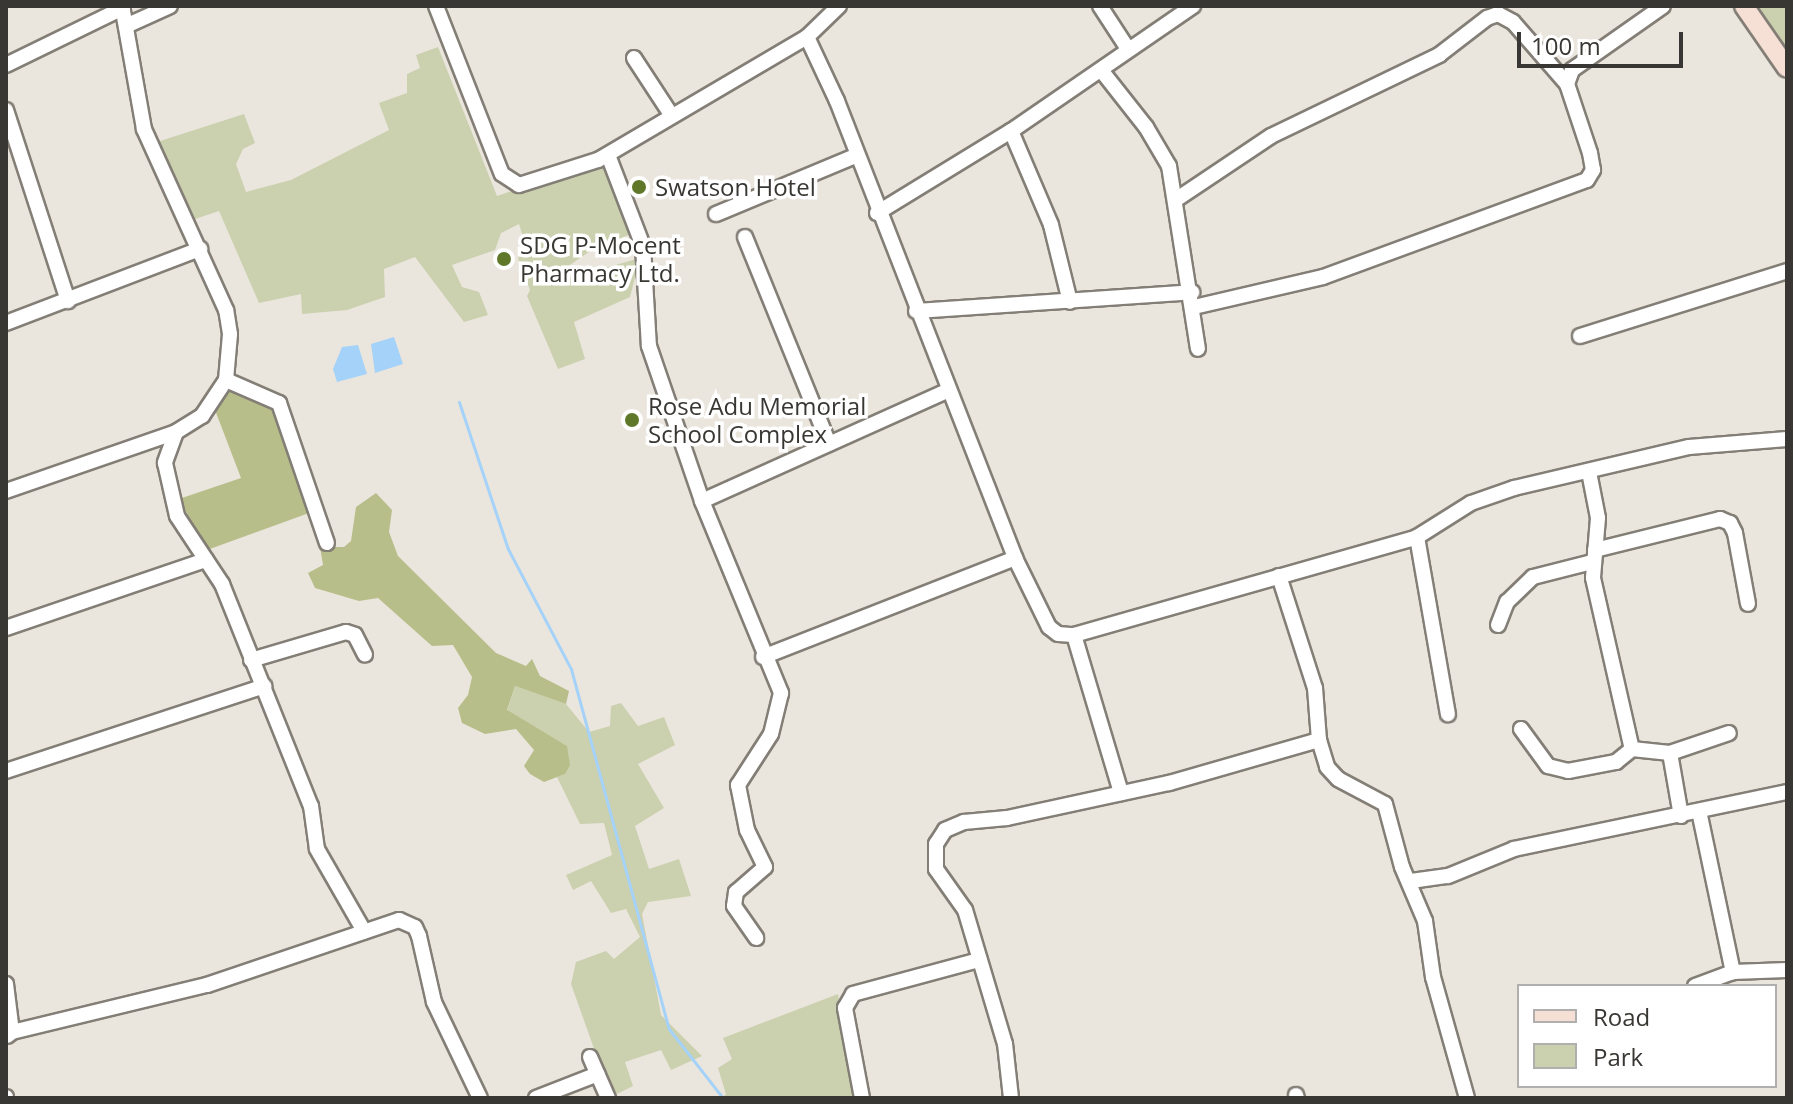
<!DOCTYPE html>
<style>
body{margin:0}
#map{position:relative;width:1793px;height:1104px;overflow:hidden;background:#ebe6dd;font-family:"Open Sans",sans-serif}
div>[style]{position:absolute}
.green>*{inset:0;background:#cbd0ae}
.forest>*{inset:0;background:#b8be89}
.water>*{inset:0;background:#a5d2f8}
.stream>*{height:3px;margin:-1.5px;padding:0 1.5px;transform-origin:1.5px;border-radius:1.5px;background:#a5d2f8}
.roads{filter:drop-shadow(2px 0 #837e76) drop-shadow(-2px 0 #837e76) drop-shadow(0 2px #837e76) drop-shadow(0 -2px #837e76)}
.street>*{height:14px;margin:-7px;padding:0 7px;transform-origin:7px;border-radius:7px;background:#fff}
.secondary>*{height:18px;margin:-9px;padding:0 9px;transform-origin:9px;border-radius:9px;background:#f6dfd4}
.dots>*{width:22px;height:22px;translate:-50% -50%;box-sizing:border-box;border:4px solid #fff;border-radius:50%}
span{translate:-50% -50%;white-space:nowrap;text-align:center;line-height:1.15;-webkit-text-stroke:7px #fff;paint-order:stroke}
.poi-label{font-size:24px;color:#393733}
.left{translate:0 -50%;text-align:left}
.frame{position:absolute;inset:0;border:8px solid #393733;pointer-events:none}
.legend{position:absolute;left:1517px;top:984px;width:260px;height:104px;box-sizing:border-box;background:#fff;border:2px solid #b0afad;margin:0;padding:10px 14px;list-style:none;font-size:24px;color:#393733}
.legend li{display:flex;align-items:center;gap:16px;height:40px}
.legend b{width:40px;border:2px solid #b0afad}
.scale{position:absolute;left:1517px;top:32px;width:166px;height:36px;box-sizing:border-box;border:4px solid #393733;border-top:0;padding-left:10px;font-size:24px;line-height:28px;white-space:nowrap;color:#393733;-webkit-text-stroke:6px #fff;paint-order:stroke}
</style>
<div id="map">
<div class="green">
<i style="clip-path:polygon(1748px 6px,1787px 6px,1787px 53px)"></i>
<i style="clip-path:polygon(438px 47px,497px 196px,606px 159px,616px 173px,631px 234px,593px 249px,567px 267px,570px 278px,640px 258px,630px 297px,574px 322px,585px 359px,558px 369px,527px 296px,530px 290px,518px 258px,528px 252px,519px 224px,501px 233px,495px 250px,452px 265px,462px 287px,479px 292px,488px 315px,464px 322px,415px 257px,384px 269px,385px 297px,347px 310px,302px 314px,301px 294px,259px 303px,219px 211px,189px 221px,154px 143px,244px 114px,255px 143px,243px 149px,236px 164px,246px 192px,291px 180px,389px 130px,379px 103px,407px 93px,407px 74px,420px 68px,416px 55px)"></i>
<i style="clip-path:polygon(515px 686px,566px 704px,589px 732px,610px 726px,611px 706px,621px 703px,638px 726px,664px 717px,675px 745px,638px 764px,664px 808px,635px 826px,649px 869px,679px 859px,691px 896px,648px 902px,642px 914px,661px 1015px,702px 1056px,671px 1070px,661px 1050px,625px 1062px,633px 1086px,617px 1094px,602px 1071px,571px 984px,576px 962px,606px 951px,614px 959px,640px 937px,626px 909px,611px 913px,591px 881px,573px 890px,566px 875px,612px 855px,604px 823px,580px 824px,557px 777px,565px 774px,567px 746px,507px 711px)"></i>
<i style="clip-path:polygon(838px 994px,854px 1098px,722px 1098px,726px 1094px,718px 1068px,732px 1059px,723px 1038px)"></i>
</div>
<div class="forest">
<i style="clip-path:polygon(232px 388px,273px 403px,309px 513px,207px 550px,179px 499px,241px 478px,215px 410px)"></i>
<i style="clip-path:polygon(376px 493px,392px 510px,389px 532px,398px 556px,496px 653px,526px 666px,532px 659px,540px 676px,569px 691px,566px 704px,515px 686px,507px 710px,567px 746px,570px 765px,565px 774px,544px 782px,530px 774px,524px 766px,534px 750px,516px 729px,485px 734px,462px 723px,458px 708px,468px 695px,472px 677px,453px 645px,432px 646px,378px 598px,359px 601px,315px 588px,308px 573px,323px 565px,320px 547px,344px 547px,351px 541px,356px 507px)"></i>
</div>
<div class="water">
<i style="clip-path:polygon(394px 337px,403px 364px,375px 373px,371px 344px)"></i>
<i style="clip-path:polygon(358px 345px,367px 374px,337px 382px,333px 369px,342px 347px)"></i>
</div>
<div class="stream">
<i style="left:459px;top:402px;width:155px;rotate:71.6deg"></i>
<i style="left:508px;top:549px;width:136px;rotate:62.3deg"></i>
<i style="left:571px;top:669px;width:373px;rotate:74.8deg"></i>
<i style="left:669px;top:1029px;width:88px;rotate:52deg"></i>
</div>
<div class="roads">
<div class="street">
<i style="left:436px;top:6px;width:180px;rotate:68.6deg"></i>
<i style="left:502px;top:174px;width:20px;rotate:33deg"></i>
<i style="left:519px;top:185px;width:83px;rotate:-17.6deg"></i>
<i style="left:598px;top:160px;width:243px;rotate:-30.5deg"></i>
<i style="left:839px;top:6px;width:45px;rotate:135.9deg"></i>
<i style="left:807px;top:37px;width:71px;rotate:64.9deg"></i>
<i style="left:837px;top:101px;width:490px;rotate:68.7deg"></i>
<i style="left:1015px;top:558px;width:77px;rotate:63.8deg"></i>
<i style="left:1049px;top:627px;width:11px;rotate:38deg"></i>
<i style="left:1058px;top:634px;width:16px;rotate:4deg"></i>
<i style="left:1074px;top:635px;width:357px;rotate:-15.9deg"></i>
<i style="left:1417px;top:537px;width:64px;rotate:-32.2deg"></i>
<i style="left:1471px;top:503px;width:46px;rotate:-19.2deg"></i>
<i style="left:1514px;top:488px;width:180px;rotate:-13.2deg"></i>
<i style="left:1689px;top:447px;width:98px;rotate:-4.7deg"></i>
<i style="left:1100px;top:6px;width:51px;rotate:56.9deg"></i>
<i style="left:128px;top:25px;width:46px;rotate:-24.3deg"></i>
<i style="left:634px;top:58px;width:69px;rotate:56.8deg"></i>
<i style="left:6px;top:65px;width:130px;rotate:-26deg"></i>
<i style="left:1101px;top:70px;width:73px;rotate:51.7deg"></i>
<i style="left:1146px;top:127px;width:45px;rotate:59.5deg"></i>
<i style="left:1169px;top:166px;width:185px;rotate:81deg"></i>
<i style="left:6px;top:110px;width:201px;rotate:72deg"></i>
<i style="left:1011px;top:131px;width:102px;rotate:66.9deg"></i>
<i style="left:1051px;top:225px;width:79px;rotate:76.1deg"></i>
<i style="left:608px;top:155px;width:97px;rotate:69deg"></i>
<i style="left:643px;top:246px;width:100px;rotate:86.6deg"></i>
<i style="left:649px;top:346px;width:164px;rotate:71.1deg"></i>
<i style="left:702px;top:501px;width:208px;rotate:67.6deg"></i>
<i style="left:781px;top:693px;width:42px;rotate:103.7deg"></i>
<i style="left:771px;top:734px;width:61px;rotate:122.9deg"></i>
<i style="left:738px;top:785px;width:46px;rotate:78.7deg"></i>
<i style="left:747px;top:830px;width:41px;rotate:64.1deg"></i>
<i style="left:765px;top:867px;width:38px;rotate:139deg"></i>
<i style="left:736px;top:892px;width:14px;rotate:98deg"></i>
<i style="left:734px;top:906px;width:39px;rotate:55deg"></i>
<i style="left:1177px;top:199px;width:113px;rotate:-33.8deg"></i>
<i style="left:1271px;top:136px;width:187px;rotate:-25.7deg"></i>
<i style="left:1439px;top:55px;width:61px;rotate:-37.6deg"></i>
<i style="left:1487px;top:18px;width:12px;rotate:-20deg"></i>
<i style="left:1498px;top:14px;width:17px;rotate:28deg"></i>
<i style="left:1513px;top:22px;width:82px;rotate:48.9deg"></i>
<i style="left:877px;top:213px;width:157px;rotate:-31.5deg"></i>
<i style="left:1011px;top:131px;width:221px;rotate:-34.5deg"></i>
<i style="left:716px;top:214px;width:151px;rotate:-22.6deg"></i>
<i style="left:745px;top:237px;width:223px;rotate:67.9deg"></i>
<i style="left:1194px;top:307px;width:132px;rotate:-13.1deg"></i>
<i style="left:1323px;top:277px;width:281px;rotate:-20.2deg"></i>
<i style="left:1587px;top:180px;width:12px;rotate:-59deg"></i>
<i style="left:1593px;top:170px;width:17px;rotate:-100deg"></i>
<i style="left:1590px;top:153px;width:73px;rotate:-108.4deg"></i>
<i style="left:1567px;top:84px;width:15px;rotate:-70deg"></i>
<i style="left:1572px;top:70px;width:111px;rotate:-35.1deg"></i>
<i style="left:916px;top:311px;width:277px;rotate:-3.9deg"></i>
<i style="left:6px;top:323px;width:208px;rotate:-20.9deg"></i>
<i style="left:1580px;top:336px;width:217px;rotate:-17.4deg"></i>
<i style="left:226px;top:380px;width:58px;rotate:23.5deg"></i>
<i style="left:279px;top:403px;width:148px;rotate:71.1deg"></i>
<i style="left:176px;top:432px;width:33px;rotate:110deg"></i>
<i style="left:165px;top:463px;width:54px;rotate:77.2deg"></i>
<i style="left:177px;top:516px;width:82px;rotate:56.5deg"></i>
<i style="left:222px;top:584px;width:239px;rotate:68.2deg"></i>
<i style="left:311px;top:806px;width:43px;rotate:82.1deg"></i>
<i style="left:317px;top:849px;width:95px;rotate:60.2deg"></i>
<i style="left:1589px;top:472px;width:47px;rotate:78.9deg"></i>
<i style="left:1598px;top:518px;width:60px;rotate:94.8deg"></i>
<i style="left:1593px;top:578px;width:175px;rotate:77.2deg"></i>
<i style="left:1632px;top:749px;width:38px;rotate:6deg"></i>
<i style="left:1670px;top:753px;width:62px;rotate:-18.7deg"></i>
<i style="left:6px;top:491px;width:180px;rotate:-19.1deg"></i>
<i style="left:176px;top:432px;width:31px;rotate:-32deg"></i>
<i style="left:202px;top:416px;width:43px;rotate:-56.3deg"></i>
<i style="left:226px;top:380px;width:46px;rotate:-85deg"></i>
<i style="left:230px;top:334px;width:24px;rotate:-99deg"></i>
<i style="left:226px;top:310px;width:199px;rotate:-114.4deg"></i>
<i style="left:144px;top:129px;width:125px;rotate:-100.1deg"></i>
<i style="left:702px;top:501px;width:269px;rotate:-24.2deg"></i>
<i style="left:1417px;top:537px;width:180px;rotate:80.1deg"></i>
<i style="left:1595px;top:550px;width:129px;rotate:-13.9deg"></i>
<i style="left:1720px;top:519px;width:11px;rotate:22deg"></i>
<i style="left:1730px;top:523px;width:11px;rotate:63deg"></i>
<i style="left:1735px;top:533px;width:72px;rotate:79.6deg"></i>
<i style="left:1279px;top:576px;width:118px;rotate:72.2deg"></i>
<i style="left:1315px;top:688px;width:52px;rotate:85.6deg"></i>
<i style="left:1319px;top:740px;width:28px;rotate:73deg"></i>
<i style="left:1327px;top:767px;width:16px;rotate:47deg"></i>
<i style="left:1338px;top:779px;width:53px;rotate:28deg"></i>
<i style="left:1385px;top:804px;width:65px;rotate:74.9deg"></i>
<i style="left:1402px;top:867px;width:59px;rotate:66.9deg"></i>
<i style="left:1425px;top:921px;width:57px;rotate:81.9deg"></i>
<i style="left:1433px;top:977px;width:126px;rotate:74.3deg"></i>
<i style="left:1498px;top:625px;width:25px;rotate:-69deg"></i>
<i style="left:1507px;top:602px;width:36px;rotate:-44deg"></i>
<i style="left:1533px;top:577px;width:61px;rotate:-14.3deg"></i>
<i style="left:6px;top:628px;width:211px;rotate:-18.8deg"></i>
<i style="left:1074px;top:635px;width:165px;rotate:73.4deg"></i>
<i style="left:763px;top:657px;width:271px;rotate:-21.4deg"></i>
<i style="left:251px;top:660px;width:99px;rotate:-16.4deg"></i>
<i style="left:346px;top:632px;width:9px;rotate:18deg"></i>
<i style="left:355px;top:635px;width:22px;rotate:63deg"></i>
<i style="left:1521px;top:729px;width:46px;rotate:53.9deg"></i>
<i style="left:1548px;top:766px;width:21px;rotate:14deg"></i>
<i style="left:1568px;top:771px;width:49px;rotate:-10.6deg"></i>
<i style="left:1616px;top:762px;width:21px;rotate:-39deg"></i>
<i style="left:1670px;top:753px;width:64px;rotate:80.1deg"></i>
<i style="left:6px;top:771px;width:272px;rotate:-18.2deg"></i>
<i style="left:1699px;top:811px;width:165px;rotate:78.1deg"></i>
<i style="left:1411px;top:881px;width:37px;rotate:-8deg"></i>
<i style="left:1448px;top:876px;width:71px;rotate:-22.2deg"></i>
<i style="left:1514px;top:849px;width:279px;rotate:-11.8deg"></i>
<i style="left:6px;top:984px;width:48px;rotate:82.9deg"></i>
<i style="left:12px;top:1032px;width:6px;rotate:141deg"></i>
<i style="left:1695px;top:986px;width:40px;rotate:-20.2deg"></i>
<i style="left:1733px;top:972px;width:54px;rotate:-2.1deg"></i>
<i style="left:12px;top:1032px;width:201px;rotate:-13.6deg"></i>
<i style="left:207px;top:985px;width:203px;rotate:-18.7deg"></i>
<i style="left:399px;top:920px;width:17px;rotate:24deg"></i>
<i style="left:415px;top:927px;width:10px;rotate:66deg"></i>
<i style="left:419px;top:936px;width:68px;rotate:77.2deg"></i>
<i style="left:434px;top:1002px;width:106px;rotate:64.4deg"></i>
<i style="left:590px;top:1057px;width:45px;rotate:66.3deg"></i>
<i style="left:1296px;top:1095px;width:3px;rotate:72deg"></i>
<i style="left:6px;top:1097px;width:1px;rotate:90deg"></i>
<i style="left:536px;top:1098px;width:66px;rotate:-21.2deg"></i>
<i style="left:862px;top:1098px;width:92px;rotate:-100.7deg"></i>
<i style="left:845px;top:1008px;width:16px;rotate:-60deg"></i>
<i style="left:853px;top:994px;width:131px;rotate:-15.1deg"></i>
<i style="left:1011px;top:1098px;width:54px;rotate:-96.3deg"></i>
<i style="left:1005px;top:1044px;width:140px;rotate:-106.6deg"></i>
<i style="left:965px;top:910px;width:50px;rotate:-125.3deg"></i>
<i style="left:936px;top:869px;width:25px;rotate:-90deg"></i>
<i style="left:936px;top:844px;width:17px;rotate:-57deg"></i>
<i style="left:945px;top:830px;width:21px;rotate:-23deg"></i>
<i style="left:964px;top:822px;width:43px;rotate:-5.3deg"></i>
<i style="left:1007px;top:818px;width:166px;rotate:-12.2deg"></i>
<i style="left:1169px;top:783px;width:156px;rotate:-16deg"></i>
</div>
<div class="secondary">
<i style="left:1744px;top:6px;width:75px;rotate:55.3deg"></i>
</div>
</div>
<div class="dots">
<i style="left:639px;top:187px;background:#5e7729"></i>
<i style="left:504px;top:259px;background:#5e7729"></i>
<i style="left:632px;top:420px;background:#5e7729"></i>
</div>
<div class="poi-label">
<span class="left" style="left:655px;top:187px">Swatson Hotel</span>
<span class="left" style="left:520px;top:259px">SDG P-Mocent<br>Pharmacy Ltd.</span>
<span class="left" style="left:648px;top:420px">Rose Adu Memorial<br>School Complex</span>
</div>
<div class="frame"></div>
<ul class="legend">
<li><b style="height:10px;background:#f6dfd4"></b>Road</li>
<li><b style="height:22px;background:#cbd0ae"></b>Park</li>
</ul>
<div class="scale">100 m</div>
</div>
